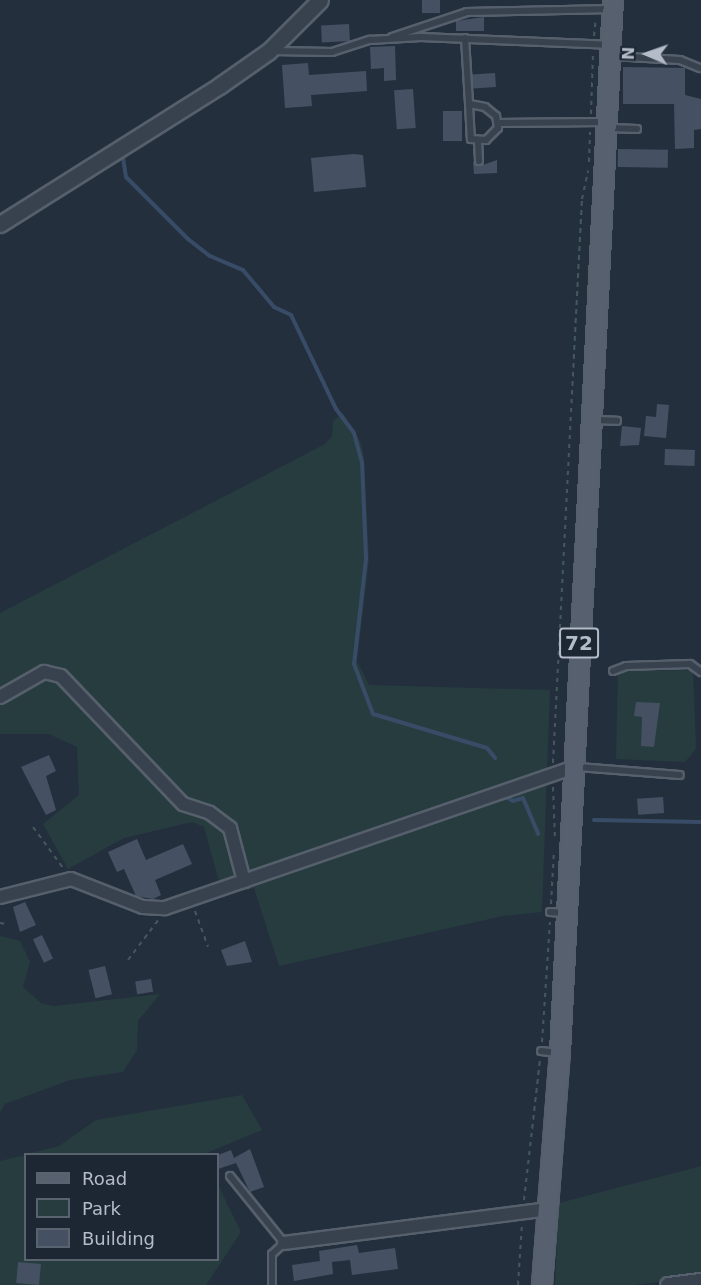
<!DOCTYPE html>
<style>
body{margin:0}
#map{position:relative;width:701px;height:1285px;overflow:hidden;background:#242f3e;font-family:"DejaVu Sans",sans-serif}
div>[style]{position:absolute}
.green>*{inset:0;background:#263c3f}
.stream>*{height:4px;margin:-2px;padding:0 2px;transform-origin:2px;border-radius:2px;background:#394c67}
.building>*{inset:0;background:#455162;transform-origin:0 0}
.path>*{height:2px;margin-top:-1px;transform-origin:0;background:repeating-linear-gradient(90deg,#44595c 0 4.5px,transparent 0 9px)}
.roads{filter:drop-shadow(2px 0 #565f6c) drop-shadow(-2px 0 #565f6c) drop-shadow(0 2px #565f6c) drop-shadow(0 -2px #565f6c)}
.service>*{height:6px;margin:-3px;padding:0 3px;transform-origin:3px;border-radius:3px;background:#38414e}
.minor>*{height:12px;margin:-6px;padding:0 6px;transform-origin:6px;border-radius:6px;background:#38414e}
.tertiary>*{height:15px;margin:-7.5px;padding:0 7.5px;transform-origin:7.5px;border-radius:7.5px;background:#38414e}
.primary>*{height:18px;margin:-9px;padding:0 9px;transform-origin:9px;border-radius:9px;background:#56606e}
span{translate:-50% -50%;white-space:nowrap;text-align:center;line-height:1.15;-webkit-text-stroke:4.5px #1d2633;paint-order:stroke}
.shield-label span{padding:2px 4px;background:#1d2633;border:2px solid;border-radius:4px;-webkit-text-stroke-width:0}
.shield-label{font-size:20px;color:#b4bcc9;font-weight:700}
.legend{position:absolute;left:24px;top:1153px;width:195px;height:108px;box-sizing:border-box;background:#1d2633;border:2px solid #59626f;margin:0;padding:8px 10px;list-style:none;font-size:18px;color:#b4bcc9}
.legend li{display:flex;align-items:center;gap:12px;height:30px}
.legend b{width:30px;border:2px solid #59626f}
.north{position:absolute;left:617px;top:24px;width:60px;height:60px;-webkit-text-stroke:4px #1d2633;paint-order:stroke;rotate:272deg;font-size:16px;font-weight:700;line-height:24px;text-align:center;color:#b4bcc9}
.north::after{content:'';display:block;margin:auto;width:21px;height:27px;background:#b4bcc9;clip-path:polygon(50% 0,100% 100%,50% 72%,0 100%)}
</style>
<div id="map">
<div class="green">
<i style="clip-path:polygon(343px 413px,361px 443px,364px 457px,369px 560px,357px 661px,369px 685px,550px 690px,542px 912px,503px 916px,279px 966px,254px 888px,223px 896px,204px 827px,192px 822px,124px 838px,68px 869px,43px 824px,79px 795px,77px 747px,49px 734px,0 734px,0 613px,325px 444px,332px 436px,333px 421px)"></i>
<i style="clip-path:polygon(693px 670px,696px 749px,685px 762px,616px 759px,618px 671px)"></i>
<i style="clip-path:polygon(0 936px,20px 941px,30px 962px,23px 987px,41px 1003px,53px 1006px,160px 994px,138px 1021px,137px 1050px,123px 1072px,70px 1080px,5px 1104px,0 1112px)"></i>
<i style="clip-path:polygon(242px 1095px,262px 1130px,204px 1154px,26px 1154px,59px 1146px,96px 1120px)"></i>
<i style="clip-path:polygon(26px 1155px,26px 1260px,218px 1260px,218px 1185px,241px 1232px,206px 1285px,0 1285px,0 1161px)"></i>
<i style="clip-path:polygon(701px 1166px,701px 1277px,635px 1285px,555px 1285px,559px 1203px)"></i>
</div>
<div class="stream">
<i style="left:123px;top:158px;width:19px;rotate:81deg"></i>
<i style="left:126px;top:177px;width:88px;rotate:45deg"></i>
<i style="left:188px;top:239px;width:28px;rotate:38deg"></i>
<i style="left:210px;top:256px;width:36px;rotate:23deg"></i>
<i style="left:243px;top:270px;width:48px;rotate:50deg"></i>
<i style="left:274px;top:307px;width:19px;rotate:25deg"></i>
<i style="left:291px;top:315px;width:104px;rotate:64.4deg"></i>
<i style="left:336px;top:409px;width:30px;rotate:53deg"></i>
<i style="left:354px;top:433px;width:30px;rotate:75deg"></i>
<i style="left:362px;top:462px;width:97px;rotate:87.6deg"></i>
<i style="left:366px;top:559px;width:106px;rotate:96.5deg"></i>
<i style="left:354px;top:664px;width:53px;rotate:69.2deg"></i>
<i style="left:373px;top:714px;width:119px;rotate:16.6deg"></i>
<i style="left:487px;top:748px;width:13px;rotate:51deg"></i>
<i style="left:505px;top:796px;width:9px;rotate:32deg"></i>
<i style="left:513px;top:801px;width:10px;rotate:-17deg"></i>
<i style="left:523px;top:798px;width:39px;rotate:67deg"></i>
<i style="left:594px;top:820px;width:107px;rotate:1.1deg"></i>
</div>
<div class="building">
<i style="left:422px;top:0;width:18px;height:13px"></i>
<i style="clip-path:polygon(484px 17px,484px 31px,456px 31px,456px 21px)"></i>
<i style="left:349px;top:24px;width:17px;height:28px;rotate:87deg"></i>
<i style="clip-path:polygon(395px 46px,396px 80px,384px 81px,384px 68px,371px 69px,370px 47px)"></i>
<i style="clip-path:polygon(308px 63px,309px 75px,366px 71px,367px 91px,311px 95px,312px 106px,285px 108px,282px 65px)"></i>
<i style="clip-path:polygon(623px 67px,685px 68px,685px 95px,701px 99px,701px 129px,694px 130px,694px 148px,675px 149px,674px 104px,623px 104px)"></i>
<i style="left:495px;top:73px;width:14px;height:23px;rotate:86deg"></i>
<i style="left:413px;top:89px;width:39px;height:19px;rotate:86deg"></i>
<i style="left:443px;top:111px;width:19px;height:30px"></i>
<i style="left:618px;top:149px;width:50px;height:18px;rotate:1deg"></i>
<i style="clip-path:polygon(354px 154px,363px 155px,366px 187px,314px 192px,311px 158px)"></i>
<i style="clip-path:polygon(497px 160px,497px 173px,474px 174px,473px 161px,480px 166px)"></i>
<i style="clip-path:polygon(657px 404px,669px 405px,666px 438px,644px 436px,646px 416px,656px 417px)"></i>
<i style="clip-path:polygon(622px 426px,641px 428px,639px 445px,620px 446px)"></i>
<i style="left:665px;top:449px;width:30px;height:16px;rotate:2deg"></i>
<i style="clip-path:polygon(636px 702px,660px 703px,654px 747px,641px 746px,642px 717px,634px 716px)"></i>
<i style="clip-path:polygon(49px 755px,56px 771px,46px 776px,56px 810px,46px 815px,21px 767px)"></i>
<i style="left:663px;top:797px;width:16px;height:26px;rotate:86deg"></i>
<i style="clip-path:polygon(137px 839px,146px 860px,183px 844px,192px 864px,155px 880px,161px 895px,153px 899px,136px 896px,124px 869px,117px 872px,108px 852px)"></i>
<i style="clip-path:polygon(25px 902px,36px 925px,20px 932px,13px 907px)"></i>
<i style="left:42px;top:935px;width:26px;height:10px;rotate:65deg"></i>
<i style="clip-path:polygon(245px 941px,252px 962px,227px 966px,221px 950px)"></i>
<i style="left:105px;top:966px;width:29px;height:17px;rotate:76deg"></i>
<i style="left:151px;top:979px;width:13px;height:16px;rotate:81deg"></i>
<i style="clip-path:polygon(250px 1149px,264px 1187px,250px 1192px,236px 1163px,218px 1169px,218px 1155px,231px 1150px,234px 1158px)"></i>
<i style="clip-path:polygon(357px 1245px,359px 1253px,395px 1248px,398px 1269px,352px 1275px,350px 1260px,332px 1262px,333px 1274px,294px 1281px,292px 1265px,320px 1261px,319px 1251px)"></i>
<i style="left:18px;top:1262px;width:23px;height:21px;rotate:5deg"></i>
</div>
<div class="path">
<i style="left:594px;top:36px;width:18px;rotate:-84deg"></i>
<i style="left:591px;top:114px;width:60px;rotate:-88.1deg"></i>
<i style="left:589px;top:162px;width:30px;rotate:-88deg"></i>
<i style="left:553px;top:763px;width:565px;rotate:-87.06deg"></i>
<i style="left:582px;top:199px;width:29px;rotate:-78deg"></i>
<i style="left:553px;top:787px;width:51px;rotate:87.8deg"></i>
<i style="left:33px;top:827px;width:51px;rotate:53.8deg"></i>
<i style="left:551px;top:904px;width:54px;rotate:-86.8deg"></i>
<i style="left:195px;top:911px;width:38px;rotate:70deg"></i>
<i style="left:0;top:923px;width:6px;rotate:9deg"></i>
<i style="left:128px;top:960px;width:51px;rotate:-52.9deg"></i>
<i style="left:542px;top:1042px;width:120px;rotate:-86.2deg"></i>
<i style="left:524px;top:1200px;width:142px;rotate:-83.5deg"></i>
<i style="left:518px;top:1285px;width:62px;rotate:-86.3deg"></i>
</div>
<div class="roads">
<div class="service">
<i style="left:392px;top:37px;width:79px;rotate:-18.4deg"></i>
<i style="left:467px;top:12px;width:145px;rotate:-1.2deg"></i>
<i style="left:465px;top:38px;width:66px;rotate:86.5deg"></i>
<i style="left:469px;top:104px;width:35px;rotate:87deg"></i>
<i style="left:471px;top:139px;width:15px;rotate:4deg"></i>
<i style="left:486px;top:140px;width:17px;rotate:-45deg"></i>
<i style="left:498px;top:128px;width:12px;rotate:-99deg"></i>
<i style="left:496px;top:116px;width:14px;rotate:-141deg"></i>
<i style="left:485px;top:107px;width:16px;rotate:-169deg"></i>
<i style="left:273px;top:51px;width:59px;rotate:1deg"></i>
<i style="left:332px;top:52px;width:40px;rotate:-18deg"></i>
<i style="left:370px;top:40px;width:51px;rotate:-3.4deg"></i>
<i style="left:421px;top:37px;width:187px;rotate:2.4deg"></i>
<i style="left:612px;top:56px;width:68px;rotate:3.4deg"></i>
<i style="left:680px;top:60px;width:22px;rotate:22deg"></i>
<i style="left:498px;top:123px;width:105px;rotate:-0.5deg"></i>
<i style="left:610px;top:128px;width:27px;rotate:2deg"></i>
<i style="left:478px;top:141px;width:20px;rotate:87deg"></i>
<i style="left:593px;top:420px;width:24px;rotate:2deg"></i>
<i style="left:613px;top:671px;width:14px;rotate:-21deg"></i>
<i style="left:626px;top:666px;width:64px;rotate:-1.8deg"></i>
<i style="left:690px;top:664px;width:14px;rotate:36deg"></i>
<i style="left:578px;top:767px;width:102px;rotate:4.5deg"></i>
<i style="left:550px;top:912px;width:15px;rotate:4deg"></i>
<i style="left:541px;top:1051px;width:17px;rotate:7deg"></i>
<i style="left:230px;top:1176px;width:86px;rotate:51.1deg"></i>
<i style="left:284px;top:1243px;width:16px;rotate:137deg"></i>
<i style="left:272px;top:1254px;width:31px;rotate:90deg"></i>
</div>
<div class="minor">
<i style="left:0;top:697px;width:51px;rotate:-29.6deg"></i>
<i style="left:44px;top:672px;width:17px;rotate:13deg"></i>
<i style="left:61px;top:676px;width:177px;rotate:46.4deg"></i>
<i style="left:183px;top:804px;width:28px;rotate:18deg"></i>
<i style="left:210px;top:813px;width:25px;rotate:37deg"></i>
<i style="left:230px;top:828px;width:55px;rotate:75.2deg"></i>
<i style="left:0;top:897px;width:73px;rotate:-14.2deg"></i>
<i style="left:71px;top:879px;width:77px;rotate:21.3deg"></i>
<i style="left:143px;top:907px;width:22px;rotate:3deg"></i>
<i style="left:165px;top:908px;width:433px;rotate:-19deg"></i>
<i style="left:284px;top:1243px;width:267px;rotate:-7.3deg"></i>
</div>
<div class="tertiary">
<i style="left:0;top:224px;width:259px;rotate:-32.2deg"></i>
<i style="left:219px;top:86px;width:61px;rotate:-35deg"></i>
<i style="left:269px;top:51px;width:72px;rotate:-45deg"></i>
<i style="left:668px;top:1285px;width:33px;rotate:-7deg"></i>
</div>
<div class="primary">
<i style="left:542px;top:1285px;width:233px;rotate:-85.6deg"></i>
<i style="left:560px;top:1053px;width:1054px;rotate:-87.12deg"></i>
</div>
</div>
<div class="shield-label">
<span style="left:579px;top:643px">72</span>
</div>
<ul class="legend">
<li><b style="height:8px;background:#56606e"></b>Road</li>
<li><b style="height:16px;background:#263c3f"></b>Park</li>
<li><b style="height:16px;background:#455162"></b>Building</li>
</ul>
<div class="north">N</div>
</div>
